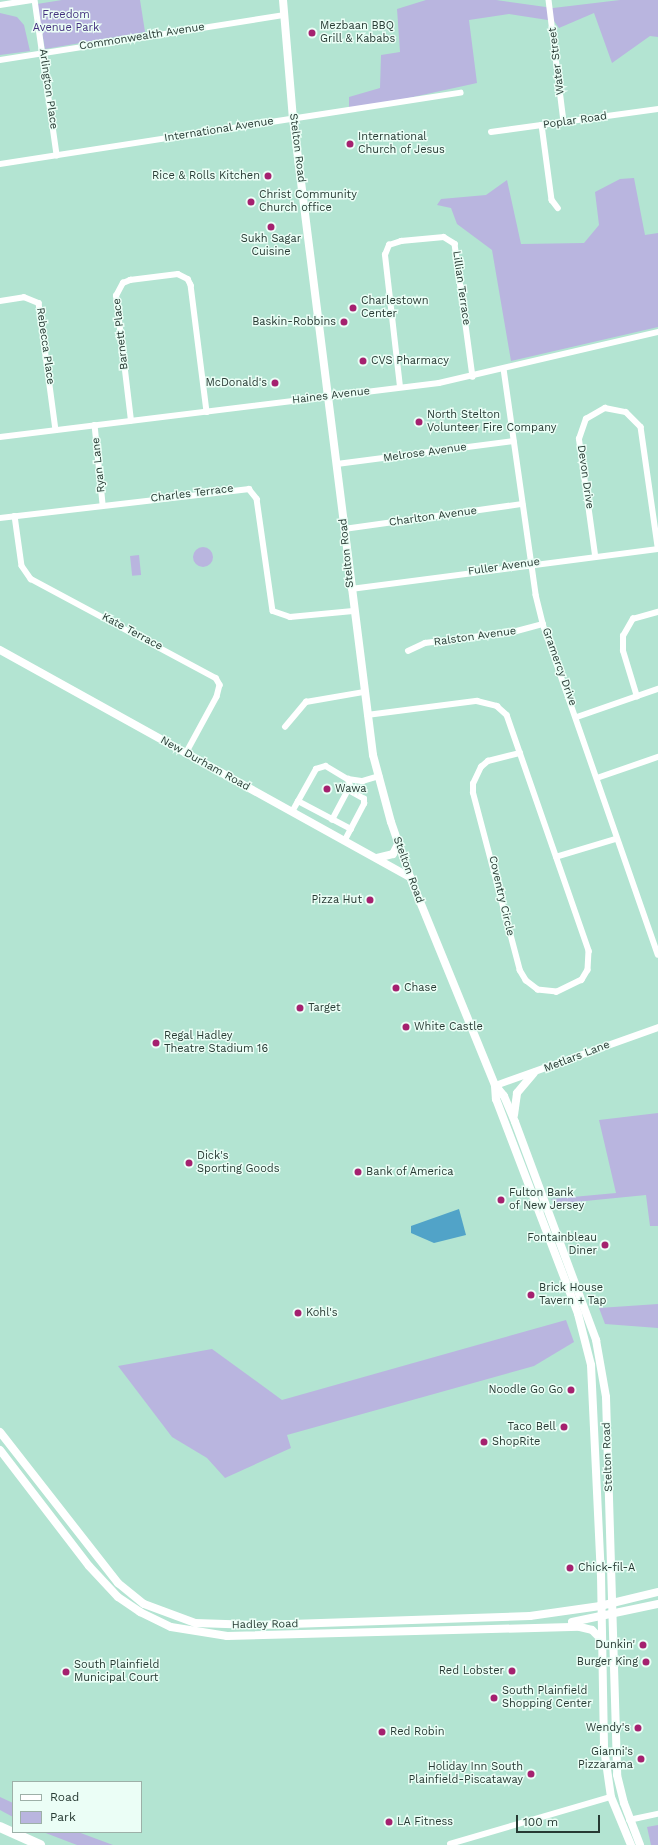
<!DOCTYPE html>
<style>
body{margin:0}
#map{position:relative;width:658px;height:1845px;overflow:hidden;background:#b3e4d2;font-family:"Work Sans",sans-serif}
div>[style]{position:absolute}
.green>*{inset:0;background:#b9b5df;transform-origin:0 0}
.round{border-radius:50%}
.water>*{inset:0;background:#51a3c8}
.minor>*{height:5.5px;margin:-2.75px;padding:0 2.75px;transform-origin:2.75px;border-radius:2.75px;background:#fff}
.tertiary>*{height:7px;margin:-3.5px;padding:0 3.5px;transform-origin:3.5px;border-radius:3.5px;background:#fff}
.secondary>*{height:8px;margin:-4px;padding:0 4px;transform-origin:4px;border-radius:4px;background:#fff}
.motorway>*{height:10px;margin:-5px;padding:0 5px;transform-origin:5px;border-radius:5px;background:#fff}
.dots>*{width:11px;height:11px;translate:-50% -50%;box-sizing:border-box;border:2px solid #ebfef6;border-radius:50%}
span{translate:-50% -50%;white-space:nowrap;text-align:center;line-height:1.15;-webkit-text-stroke:3px #ebfef6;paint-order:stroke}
.park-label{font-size:11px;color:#43307e}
.poi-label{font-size:11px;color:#273a33}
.left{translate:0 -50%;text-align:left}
.right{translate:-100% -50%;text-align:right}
.street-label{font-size:11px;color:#273a33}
.legend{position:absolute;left:12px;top:1781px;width:130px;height:52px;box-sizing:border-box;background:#ebfef6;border:1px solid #9db0a8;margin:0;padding:5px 7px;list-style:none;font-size:12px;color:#273a33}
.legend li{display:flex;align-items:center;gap:8px;height:20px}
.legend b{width:20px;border:1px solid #9db0a8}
.scale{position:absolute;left:516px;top:1815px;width:84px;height:18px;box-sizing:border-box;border:2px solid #273a33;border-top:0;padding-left:5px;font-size:12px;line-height:14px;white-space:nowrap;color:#273a33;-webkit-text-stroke:3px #ebfef6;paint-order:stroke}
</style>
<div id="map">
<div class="green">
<i style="clip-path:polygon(62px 0,140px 0,145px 32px,45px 49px,37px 4px)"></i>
<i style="clip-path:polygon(426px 0,496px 0,553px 8px,620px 0,658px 0,658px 37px,650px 36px,612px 63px,594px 13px,559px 28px,554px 21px,509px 14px,469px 20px,477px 83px,349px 111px,349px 97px,380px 88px,381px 55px,400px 52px,397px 9px)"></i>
<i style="clip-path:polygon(0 13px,17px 17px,24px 25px,30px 51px,0 55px)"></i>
<i style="clip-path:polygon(634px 178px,645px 235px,658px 233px,658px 327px,511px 361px,492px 250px,457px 224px,451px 208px,437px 205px,441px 199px,486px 195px,507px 180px,521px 244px,584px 243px,599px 225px,595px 192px,620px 179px)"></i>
<i class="round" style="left:193px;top:547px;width:20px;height:20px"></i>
<i style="left:139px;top:555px;width:20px;height:9px;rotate:84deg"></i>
<i style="clip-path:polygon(658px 1113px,658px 1226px,650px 1226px,646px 1195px,555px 1204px,551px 1199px,616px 1193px,599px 1120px)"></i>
<i style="clip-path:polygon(658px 1304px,658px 1328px,605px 1324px,599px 1308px)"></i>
<i style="clip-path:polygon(566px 1320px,574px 1342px,534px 1366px,287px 1435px,291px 1448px,225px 1478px,207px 1458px,172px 1437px,118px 1366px,212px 1349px,282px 1400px)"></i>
<i style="clip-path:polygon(0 1797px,13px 1803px,13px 1817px,0 1810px)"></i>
<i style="clip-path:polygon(658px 1825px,658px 1845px,651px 1845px,647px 1827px)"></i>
<i style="clip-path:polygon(43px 1832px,78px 1832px,113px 1845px,77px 1845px)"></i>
</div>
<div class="water">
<i style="clip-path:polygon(459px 1209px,466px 1235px,434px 1243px,411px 1233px,411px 1226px)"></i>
</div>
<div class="minor">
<i style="left:35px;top:0;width:157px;rotate:81.9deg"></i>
<i style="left:549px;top:0;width:123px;rotate:83deg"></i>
<i style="left:0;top:5px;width:32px;rotate:-9deg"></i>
<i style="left:0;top:60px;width:288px;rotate:-9deg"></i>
<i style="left:542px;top:125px;width:76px;rotate:82.4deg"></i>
<i style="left:552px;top:200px;width:10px;rotate:53deg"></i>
<i style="left:491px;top:132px;width:169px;rotate:-7.8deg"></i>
<i style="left:0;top:164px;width:466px;rotate:-8.8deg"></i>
<i style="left:0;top:301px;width:24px;rotate:-9deg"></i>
<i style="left:24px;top:297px;width:16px;rotate:22deg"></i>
<i style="left:39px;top:303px;width:128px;rotate:82.4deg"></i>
<i style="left:504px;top:369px;width:228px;rotate:81.9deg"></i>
<i style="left:536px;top:595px;width:30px;rotate:76deg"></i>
<i style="left:543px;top:624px;width:350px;rotate:70.8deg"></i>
<i style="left:400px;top:387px;width:133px;rotate:-96.5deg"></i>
<i style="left:385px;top:255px;width:11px;rotate:-68deg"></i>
<i style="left:389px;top:245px;width:13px;rotate:-18deg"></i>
<i style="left:401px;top:241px;width:43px;rotate:-5.3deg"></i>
<i style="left:444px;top:237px;width:13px;rotate:32deg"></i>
<i style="left:455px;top:244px;width:134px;rotate:82.3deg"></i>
<i style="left:131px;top:421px;width:126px;rotate:-96.8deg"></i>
<i style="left:116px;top:296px;width:15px;rotate:-62deg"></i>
<i style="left:123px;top:283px;width:8px;rotate:-23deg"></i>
<i style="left:130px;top:280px;width:48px;rotate:-7.1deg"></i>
<i style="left:178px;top:274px;width:11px;rotate:27deg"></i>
<i style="left:188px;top:279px;width:7px;rotate:63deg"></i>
<i style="left:191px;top:285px;width:128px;rotate:82.8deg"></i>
<i style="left:95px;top:425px;width:79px;rotate:84.2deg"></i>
<i style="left:0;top:437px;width:442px;rotate:-7deg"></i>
<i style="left:439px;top:383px;width:225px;rotate:-13.1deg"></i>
<i style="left:337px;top:464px;width:178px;rotate:-7.4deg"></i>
<i style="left:15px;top:516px;width:50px;rotate:82deg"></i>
<i style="left:22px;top:566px;width:16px;rotate:55deg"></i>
<i style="left:31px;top:579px;width:210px;rotate:28.2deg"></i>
<i style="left:216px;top:678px;width:8px;rotate:60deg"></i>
<i style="left:220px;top:685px;width:12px;rotate:104deg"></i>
<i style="left:217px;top:697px;width:65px;rotate:118.5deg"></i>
<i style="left:0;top:518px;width:251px;rotate:-6.6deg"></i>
<i style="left:249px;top:489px;width:13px;rotate:51deg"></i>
<i style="left:257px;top:499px;width:113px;rotate:81.9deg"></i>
<i style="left:273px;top:611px;width:18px;rotate:19deg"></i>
<i style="left:290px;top:617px;width:63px;rotate:-5.4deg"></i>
<i style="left:344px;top:529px;width:180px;rotate:-8deg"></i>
<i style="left:595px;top:555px;width:117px;rotate:-97.9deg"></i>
<i style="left:579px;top:439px;width:21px;rotate:-71deg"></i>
<i style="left:586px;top:419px;width:22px;rotate:-30deg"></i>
<i style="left:605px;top:408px;width:21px;rotate:11deg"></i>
<i style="left:626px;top:412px;width:21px;rotate:45deg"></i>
<i style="left:641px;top:427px;width:121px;rotate:81.9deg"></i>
<i style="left:351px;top:589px;width:310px;rotate:-7.4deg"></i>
<i style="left:408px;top:651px;width:19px;rotate:-25deg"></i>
<i style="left:425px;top:643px;width:89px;rotate:-7.1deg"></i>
<i style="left:513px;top:632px;width:31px;rotate:-15deg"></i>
<i style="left:637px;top:697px;width:48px;rotate:-106.9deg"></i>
<i style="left:623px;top:651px;width:15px;rotate:-90deg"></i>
<i style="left:623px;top:636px;width:20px;rotate:-60deg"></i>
<i style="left:633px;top:619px;width:26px;rotate:-16deg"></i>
<i style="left:367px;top:715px;width:111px;rotate:-7.3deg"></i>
<i style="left:477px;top:701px;width:21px;rotate:14deg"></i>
<i style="left:497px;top:706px;width:13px;rotate:42deg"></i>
<i style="left:507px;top:715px;width:250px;rotate:70.8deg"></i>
<i style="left:589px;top:951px;width:19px;rotate:93deg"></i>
<i style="left:588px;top:970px;width:12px;rotate:121deg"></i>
<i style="left:582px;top:980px;width:28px;rotate:154deg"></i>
<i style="left:557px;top:992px;width:19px;rotate:-174deg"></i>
<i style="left:538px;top:990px;width:15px;rotate:-143deg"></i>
<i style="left:526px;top:981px;width:12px;rotate:-121deg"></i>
<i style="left:520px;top:971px;width:184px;rotate:-104.8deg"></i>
<i style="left:473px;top:793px;width:9px;rotate:-90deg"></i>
<i style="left:473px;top:784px;width:19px;rotate:-65deg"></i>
<i style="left:481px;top:767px;width:9px;rotate:-41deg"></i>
<i style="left:488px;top:761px;width:33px;rotate:-14deg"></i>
<i style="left:577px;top:717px;width:86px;rotate:-19.1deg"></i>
<i style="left:285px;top:727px;width:33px;rotate:-50deg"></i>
<i style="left:306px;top:702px;width:59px;rotate:-9.8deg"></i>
<i style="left:597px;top:778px;width:65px;rotate:-19deg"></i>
<i style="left:298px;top:801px;width:60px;rotate:27.8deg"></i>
<i style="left:292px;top:812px;width:49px;rotate:-60.8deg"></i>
<i style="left:316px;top:769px;width:10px;rotate:-17deg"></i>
<i style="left:326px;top:766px;width:26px;rotate:31deg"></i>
<i style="left:348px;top:779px;width:15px;rotate:8deg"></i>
<i style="left:363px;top:781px;width:17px;rotate:-17deg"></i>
<i style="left:332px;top:820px;width:38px;rotate:-62deg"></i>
<i style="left:350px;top:786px;width:7px;rotate:-106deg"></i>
<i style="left:345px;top:840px;width:41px;rotate:-62.2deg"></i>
<i style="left:364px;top:804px;width:5px;rotate:-90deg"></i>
<i style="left:364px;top:799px;width:18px;rotate:-151deg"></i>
<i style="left:556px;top:857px;width:63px;rotate:-16.7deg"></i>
<i style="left:629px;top:1820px;width:30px;rotate:-12deg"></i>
<i style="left:450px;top:1844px;width:168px;rotate:-16.3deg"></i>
</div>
<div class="tertiary">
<i style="left:495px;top:1085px;width:173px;rotate:-19.6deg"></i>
</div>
<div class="secondary">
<i style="left:283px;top:0;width:118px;rotate:85.2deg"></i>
<i style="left:293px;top:118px;width:642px;rotate:82.84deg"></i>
<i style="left:373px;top:755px;width:69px;rotate:75deg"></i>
<i style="left:391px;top:822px;width:58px;rotate:70.9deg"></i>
<i style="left:410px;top:877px;width:225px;rotate:67.8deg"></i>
<i style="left:495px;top:1085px;width:14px;rotate:51deg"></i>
<i style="left:504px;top:1096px;width:28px;rotate:67deg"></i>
<i style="left:515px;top:1122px;width:233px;rotate:69.6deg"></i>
<i style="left:596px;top:1340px;width:58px;rotate:80deg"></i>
<i style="left:606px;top:1397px;width:378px;rotate:88.3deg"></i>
<i style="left:617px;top:1775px;width:29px;rotate:76deg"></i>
<i style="left:624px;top:1803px;width:45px;rotate:69.1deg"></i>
<i style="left:0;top:650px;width:469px;rotate:29deg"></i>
<i style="left:377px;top:858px;width:16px;rotate:-14deg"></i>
<i style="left:393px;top:854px;width:11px;rotate:-63deg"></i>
<i style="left:495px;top:1086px;width:13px;rotate:86deg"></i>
<i style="left:496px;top:1099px;width:230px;rotate:69.1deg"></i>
<i style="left:578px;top:1314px;width:53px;rotate:75.7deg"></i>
<i style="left:591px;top:1365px;width:210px;rotate:87.3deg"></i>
<i style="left:601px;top:1575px;width:173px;rotate:89deg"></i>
<i style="left:604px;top:1748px;width:49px;rotate:81.9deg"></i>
<i style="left:611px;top:1797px;width:52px;rotate:67.4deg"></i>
<i style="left:514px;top:1115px;width:22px;rotate:-82deg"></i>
<i style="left:517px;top:1093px;width:26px;rotate:-50deg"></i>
<i style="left:0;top:1432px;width:192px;rotate:52deg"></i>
<i style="left:118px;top:1583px;width:33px;rotate:39deg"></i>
<i style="left:144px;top:1604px;width:54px;rotate:20.4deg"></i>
<i style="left:195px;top:1623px;width:65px;rotate:1.8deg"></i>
<i style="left:260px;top:1625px;width:270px;rotate:-1.9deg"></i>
<i style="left:530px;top:1616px;width:71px;rotate:-8.1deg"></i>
<i style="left:600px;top:1606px;width:60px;rotate:-13.6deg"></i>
<i style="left:0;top:1450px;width:146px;rotate:52.5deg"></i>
<i style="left:89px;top:1566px;width:42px;rotate:46.9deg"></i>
<i style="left:118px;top:1597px;width:27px;rotate:34deg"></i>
<i style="left:140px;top:1612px;width:34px;rotate:26deg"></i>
<i style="left:171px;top:1627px;width:57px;rotate:9.1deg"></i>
<i style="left:227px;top:1636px;width:353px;rotate:-1.5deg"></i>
<i style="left:580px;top:1627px;width:12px;rotate:14deg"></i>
<i style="left:592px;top:1630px;width:13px;rotate:45deg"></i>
<i style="left:572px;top:1622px;width:88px;rotate:-11.8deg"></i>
</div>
<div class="motorway">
<i style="left:0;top:1827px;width:44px;rotate:24.2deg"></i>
</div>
<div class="dots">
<i style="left:312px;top:33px;background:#a5216f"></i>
<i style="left:350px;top:144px;background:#a5216f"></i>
<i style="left:268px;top:176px;background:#a5216f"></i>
<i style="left:251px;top:202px;background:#a5216f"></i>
<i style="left:271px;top:227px;background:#a5216f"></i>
<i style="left:353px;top:308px;background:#a5216f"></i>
<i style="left:344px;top:322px;background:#a5216f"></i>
<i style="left:363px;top:361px;background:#a5216f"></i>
<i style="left:275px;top:383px;background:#a5216f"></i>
<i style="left:419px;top:422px;background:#a5216f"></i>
<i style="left:327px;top:789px;background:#a5216f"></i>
<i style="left:370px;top:900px;background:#a5216f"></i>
<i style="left:396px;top:988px;background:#a5216f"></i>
<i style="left:300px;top:1008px;background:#a5216f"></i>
<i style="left:406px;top:1027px;background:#a5216f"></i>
<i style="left:156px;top:1043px;background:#a5216f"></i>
<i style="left:189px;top:1163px;background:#a5216f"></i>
<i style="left:358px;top:1172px;background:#a5216f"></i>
<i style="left:501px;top:1200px;background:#a5216f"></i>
<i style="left:605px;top:1245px;background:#a5216f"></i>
<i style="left:531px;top:1295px;background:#a5216f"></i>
<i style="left:298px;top:1313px;background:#a5216f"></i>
<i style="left:571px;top:1390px;background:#a5216f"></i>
<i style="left:564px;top:1427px;background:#a5216f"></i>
<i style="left:484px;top:1442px;background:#a5216f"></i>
<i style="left:570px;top:1568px;background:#a5216f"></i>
<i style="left:643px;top:1645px;background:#a5216f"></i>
<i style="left:646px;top:1662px;background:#a5216f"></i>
<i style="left:512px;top:1671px;background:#a5216f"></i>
<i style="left:66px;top:1672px;background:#a5216f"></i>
<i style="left:494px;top:1698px;background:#a5216f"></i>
<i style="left:638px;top:1728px;background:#a5216f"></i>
<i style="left:382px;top:1732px;background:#a5216f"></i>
<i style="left:641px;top:1759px;background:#a5216f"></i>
<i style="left:531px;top:1774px;background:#a5216f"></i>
<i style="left:389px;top:1822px;background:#a5216f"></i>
</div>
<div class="park-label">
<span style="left:66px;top:22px">Freedom<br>Avenue Park</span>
</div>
<div class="poi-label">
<span class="left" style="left:320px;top:33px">Mezbaan BBQ<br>Grill &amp; Kababs</span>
<span class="left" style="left:358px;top:144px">International<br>Church of Jesus</span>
<span class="right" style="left:260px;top:176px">Rice &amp; Rolls Kitchen</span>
<span class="left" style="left:259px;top:202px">Christ Community<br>Church office</span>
<span style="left:271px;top:246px">Sukh Sagar<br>Cuisine</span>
<span class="left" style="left:361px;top:308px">Charlestown<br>Center</span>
<span class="right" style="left:336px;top:322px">Baskin-Robbins</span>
<span class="left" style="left:371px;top:361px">CVS Pharmacy</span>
<span class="right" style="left:267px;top:383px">McDonald's</span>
<span class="left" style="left:427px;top:422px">North Stelton<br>Volunteer Fire Company</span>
<span class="left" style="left:335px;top:789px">Wawa</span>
<span class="right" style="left:362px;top:900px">Pizza Hut</span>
<span class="left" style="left:404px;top:988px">Chase</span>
<span class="left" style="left:308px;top:1008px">Target</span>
<span class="left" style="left:414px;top:1027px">White Castle</span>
<span class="left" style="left:164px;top:1043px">Regal Hadley<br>Theatre Stadium 16</span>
<span class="left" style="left:197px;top:1163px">Dick's<br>Sporting Goods</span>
<span class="left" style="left:366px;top:1172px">Bank of America</span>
<span class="left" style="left:509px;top:1200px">Fulton Bank<br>of New Jersey</span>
<span class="right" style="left:597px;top:1245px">Fontainbleau<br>Diner</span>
<span class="left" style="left:539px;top:1295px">Brick House<br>Tavern + Tap</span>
<span class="left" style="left:306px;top:1313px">Kohl's</span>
<span class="right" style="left:563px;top:1390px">Noodle Go Go</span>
<span class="right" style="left:556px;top:1427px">Taco Bell</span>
<span class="left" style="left:492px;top:1442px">ShopRite</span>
<span class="left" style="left:578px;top:1568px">Chick-fil-A</span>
<span class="right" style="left:635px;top:1645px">Dunkin'</span>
<span class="right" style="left:638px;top:1662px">Burger King</span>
<span class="left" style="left:74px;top:1672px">South Plainfield<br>Municipal Court</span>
<span class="right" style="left:504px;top:1671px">Red Lobster</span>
<span class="left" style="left:502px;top:1698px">South Plainfield<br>Shopping Center</span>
<span class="right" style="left:630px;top:1728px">Wendy's</span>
<span class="left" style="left:390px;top:1732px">Red Robin</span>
<span class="right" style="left:633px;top:1759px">Gianni's<br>Pizzarama</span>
<span class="right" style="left:523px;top:1774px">Holiday Inn South<br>Plainfield-Piscataway</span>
<span class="left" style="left:397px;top:1822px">LA Fitness</span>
</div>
<div class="street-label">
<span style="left:142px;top:37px;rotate:-9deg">Commonwealth Avenue</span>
<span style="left:557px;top:61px;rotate:-97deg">Water Street</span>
<span style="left:48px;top:89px;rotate:82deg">Arlington Place</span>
<span style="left:575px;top:121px;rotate:-8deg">Poplar Road</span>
<span style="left:219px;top:130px;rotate:-9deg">International Avenue</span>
<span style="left:297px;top:148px;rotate:83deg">Stelton Road</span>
<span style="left:461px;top:288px;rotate:82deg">Lillian Terrace</span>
<span style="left:121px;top:334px;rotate:-96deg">Barnett Place</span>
<span style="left:45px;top:346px;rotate:82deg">Rebecca Place</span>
<span style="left:331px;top:396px;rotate:-7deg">Haines Avenue</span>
<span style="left:425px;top:453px;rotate:-8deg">Melrose Avenue</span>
<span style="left:99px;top:465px;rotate:-96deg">Ryan Lane</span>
<span style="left:585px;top:477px;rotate:82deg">Devon Drive</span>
<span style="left:192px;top:494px;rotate:-7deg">Charles Terrace</span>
<span style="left:433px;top:517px;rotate:-8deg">Charlton Avenue</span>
<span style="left:347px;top:553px;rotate:-96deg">Stelton Road</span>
<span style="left:504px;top:567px;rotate:-8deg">Fuller Avenue</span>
<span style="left:132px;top:632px;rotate:28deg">Kate Terrace</span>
<span style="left:475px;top:637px;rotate:-8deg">Ralston Avenue</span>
<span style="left:559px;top:667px;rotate:70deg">Gramercy Drive</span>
<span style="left:205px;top:764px;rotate:29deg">New Durham Road</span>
<span style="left:408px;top:870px;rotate:70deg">Stelton Road</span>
<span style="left:501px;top:896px;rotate:77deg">Coventry Circle</span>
<span style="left:577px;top:1057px;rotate:-21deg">Metlars Lane</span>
<span style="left:608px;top:1457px;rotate:-92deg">Stelton Road</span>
<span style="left:265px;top:1625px;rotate:-1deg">Hadley Road</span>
</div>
<ul class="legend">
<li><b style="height:5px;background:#fff"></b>Road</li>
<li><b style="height:11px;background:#b9b5df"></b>Park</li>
</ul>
<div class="scale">100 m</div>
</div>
